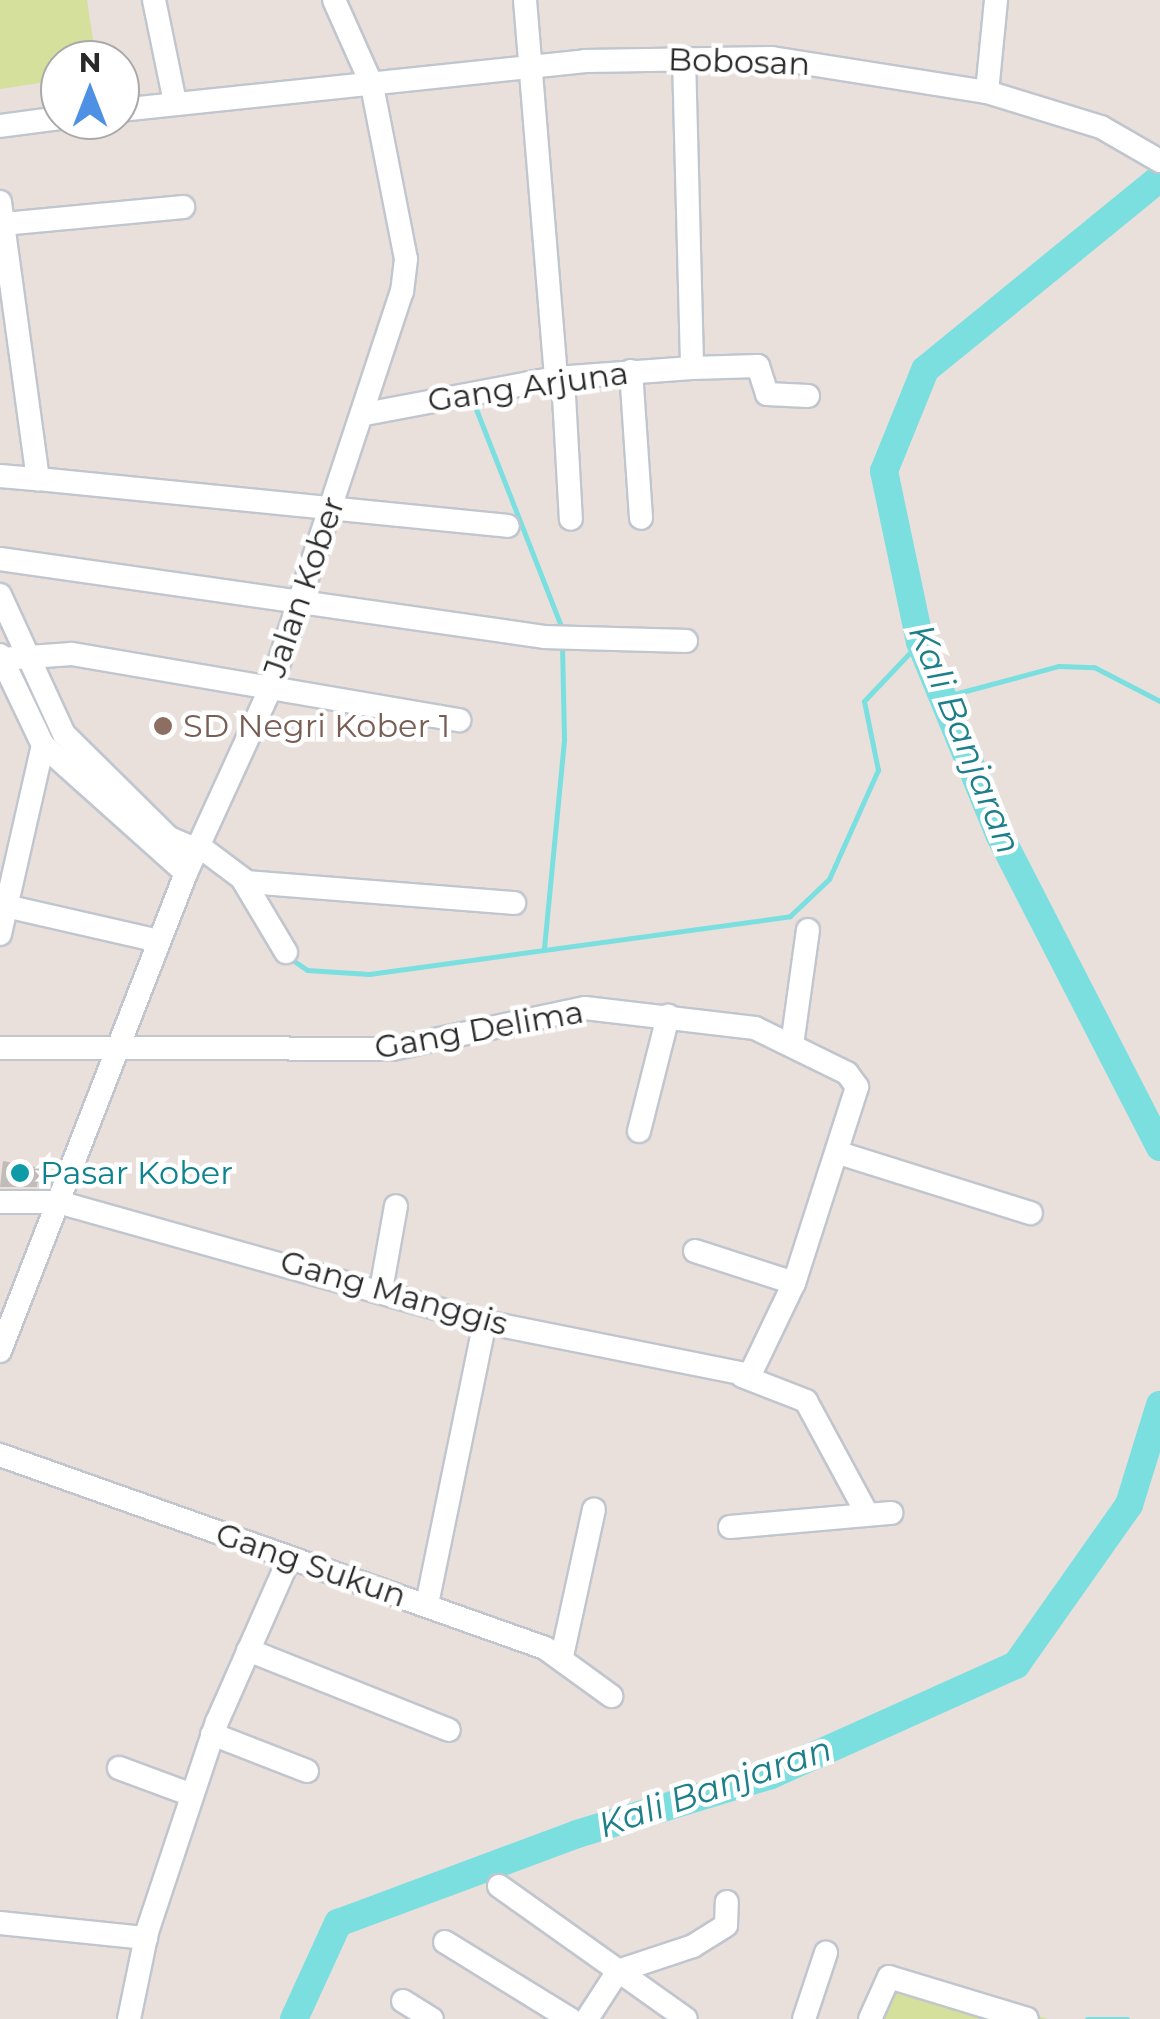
<!DOCTYPE html>
<style>
body{margin:0}
#map{position:relative;width:1160px;height:2019px;overflow:hidden;background:#e9e0dc;font-family:Montserrat,sans-serif}
div>[style]{position:absolute}
.pitch>*{inset:0;background:#d4e09b}
.stream>*{height:5px;margin:-2.5px;padding:0 2.5px;transform-origin:2.5px;border-radius:2.5px;background:#7bdfe0}
.river>*{height:28px;margin:-14px;padding:0 14px;transform-origin:14px;border-radius:14px;background:#7bdfe0}
.building>*{inset:0;background:#c2bcb8}
.roads{filter:drop-shadow(2px 0 #c1c6ce) drop-shadow(-2px 0 #c1c6ce) drop-shadow(0 2px #c1c6ce) drop-shadow(0 -2px #c1c6ce)}
.minor>*{height:22px;margin:-11px;padding:0 11px;transform-origin:11px;border-radius:11px;background:#fff}
.dots>*{width:28px;height:28px;translate:-50% -50%;box-sizing:border-box;border:5px solid #fff;border-radius:50%}
span{translate:-50% -50%;white-space:nowrap;text-align:center;line-height:1.15;-webkit-text-stroke:9px #fff;paint-order:stroke}
.street-label{font-size:32px;color:#292929}
.education-label{font-size:32px;color:#785e54}
.left{translate:0 -50%;text-align:left}
.culture-label{font-size:32px;color:#0d838f}
.water-label{font-size:35px;color:#1c7f89;font-style:italic}
.north{position:absolute;left:40px;top:40px;width:100px;height:100px;box-sizing:border-box;background:#fff;border:2px solid #a9a9a9;border-radius:50%;rotate:0deg;font-size:28px;font-weight:700;line-height:40px;text-align:center;color:#292929}
.north::after{content:'';display:block;margin:auto;width:35px;height:45px;background:#4e91e4;clip-path:polygon(50% 0,100% 100%,50% 72%,0 100%)}
</style>
<div id="map">
<div class="pitch">
<i style="clip-path:polygon(0 0,87px 0,96px 60px,60px 60px,60px 80px,0 89px)"></i>
<i style="clip-path:polygon(878px 1967px,1048px 2019px,863px 2019px)"></i>
</div>
<div class="stream">
<i style="left:476px;top:409px;width:235px;rotate:68.6deg"></i>
<i style="left:943px;top:697px;width:120px;rotate:-15deg"></i>
<i style="left:1059px;top:666px;width:35px;rotate:2deg"></i>
<i style="left:1094px;top:667px;width:74px;rotate:27.3deg"></i>
<i style="left:544px;top:948px;width:210px;rotate:-84.5deg"></i>
<i style="left:564px;top:739px;width:95px;rotate:-91.2deg"></i>
<i style="left:288px;top:957px;width:23px;rotate:34deg"></i>
<i style="left:307px;top:970px;width:62px;rotate:3.7deg"></i>
<i style="left:369px;top:974px;width:425px;rotate:-7.8deg"></i>
<i style="left:790px;top:916px;width:54px;rotate:-43.5deg"></i>
<i style="left:829px;top:879px;width:120px;rotate:-65.8deg"></i>
<i style="left:878px;top:770px;width:70px;rotate:-101.5deg"></i>
<i style="left:864px;top:701px;width:81px;rotate:-46.5deg"></i>
<i style="left:1087px;top:2019px;width:40px"></i>
</div>
<div class="river">
<i style="left:1160px;top:178px;width:303px;rotate:140.8deg"></i>
<i style="left:925px;top:370px;width:109px;rotate:112.1deg"></i>
<i style="left:884px;top:471px;width:175px;rotate:78.1deg"></i>
<i style="left:920px;top:642px;width:208px;rotate:67.6deg"></i>
<i style="left:999px;top:834px;width:352px;rotate:62.8deg"></i>
<i style="left:294px;top:2019px;width:106px;rotate:-65.4deg"></i>
<i style="left:338px;top:1923px;width:255px;rotate:-20.4deg"></i>
<i style="left:577px;top:1834px;width:203px;rotate:-16.9deg"></i>
<i style="left:771px;top:1775px;width:269px;rotate:-24.2deg"></i>
<i style="left:1016px;top:1665px;width:196px;rotate:-54.8deg"></i>
<i style="left:1129px;top:1505px;width:105px;rotate:-72.8deg"></i>
</div>
<div class="building">
<i style="clip-path:polygon(3px 1161px,40px 1168px,37px 1187px,0 1187px)"></i>
</div>
<div class="roads">
<div class="minor">
<i style="left:154px;top:0;width:104px;rotate:78.4deg"></i>
<i style="left:525px;top:0;width:379px;rotate:85.3deg"></i>
<i style="left:684px;top:58px;width:310px;rotate:88.5deg"></i>
<i style="left:987px;top:92px;width:92px;rotate:-84.4deg"></i>
<i style="left:120px;top:110px;width:468px;rotate:-6deg"></i>
<i style="left:585px;top:61px;width:187px;rotate:-0.9deg"></i>
<i style="left:772px;top:58px;width:218px;rotate:9deg"></i>
<i style="left:987px;top:92px;width:119px;rotate:17.1deg"></i>
<i style="left:1101px;top:127px;width:68px;rotate:30deg"></i>
<i style="left:0;top:126px;width:61px;rotate:-7.6deg"></i>
<i style="left:0;top:202px;width:280px;rotate:82.2deg"></i>
<i style="left:38px;top:479px;width:472px;rotate:5.7deg"></i>
<i style="left:3px;top:224px;width:181px;rotate:-5.4deg"></i>
<i style="left:631px;top:371px;width:147px;rotate:86.1deg"></i>
<i style="left:563px;top:378px;width:141px;rotate:86.8deg"></i>
<i style="left:365px;top:414px;width:194px;rotate:-10.7deg"></i>
<i style="left:556px;top:378px;width:136px;rotate:-4.2deg"></i>
<i style="left:692px;top:368px;width:66px;rotate:-1.7deg"></i>
<i style="left:758px;top:366px;width:29px;rotate:72deg"></i>
<i style="left:767px;top:394px;width:41px;rotate:2.8deg"></i>
<i style="left:0;top:476px;width:38px;rotate:5deg"></i>
<i style="left:0;top:559px;width:551px;rotate:8.14deg"></i>
<i style="left:545px;top:637px;width:141px;rotate:1.6deg"></i>
<i style="left:0;top:595px;width:153px;rotate:65.3deg"></i>
<i style="left:64px;top:734px;width:148px;rotate:44.7deg"></i>
<i style="left:169px;top:838px;width:30px;rotate:23deg"></i>
<i style="left:0;top:655px;width:100px;rotate:64.5deg"></i>
<i style="left:43px;top:745px;width:192px;rotate:41.8deg"></i>
<i style="left:1px;top:659px;width:71px;rotate:-4deg"></i>
<i style="left:72px;top:654px;width:393px;rotate:9.7deg"></i>
<i style="left:199px;top:846px;width:60px;rotate:36.9deg"></i>
<i style="left:247px;top:882px;width:268px;rotate:4.5deg"></i>
<i style="left:243px;top:880px;width:84px;rotate:59.2deg"></i>
<i style="left:6px;top:906px;width:157px;rotate:12.9deg"></i>
<i style="left:0;top:934px;width:194px;rotate:-77.2deg"></i>
<i style="left:792px;top:1045px;width:116px;rotate:-82.1deg"></i>
<i style="left:0;top:1048px;width:392px;rotate:0.1deg"></i>
<i style="left:392px;top:1049px;width:197px;rotate:-12deg"></i>
<i style="left:585px;top:1008px;width:171px;rotate:6.7deg"></i>
<i style="left:755px;top:1028px;width:102px;rotate:26.1deg"></i>
<i style="left:847px;top:1073px;width:17px;rotate:54deg"></i>
<i style="left:857px;top:1087px;width:206px;rotate:107.8deg"></i>
<i style="left:794px;top:1283px;width:102px;rotate:115.6deg"></i>
<i style="left:750px;top:1375px;width:270px;rotate:-168.7deg"></i>
<i style="left:485px;top:1322px;width:445px;rotate:-164.3deg"></i>
<i style="left:57px;top:1202px;width:57px;rotate:180deg"></i>
<i style="left:639px;top:1131px;width:119px;rotate:-75.8deg"></i>
<i style="left:839px;top:1153px;width:201px;rotate:17.4deg"></i>
<i style="left:695px;top:1251px;width:104px;rotate:17.9deg"></i>
<i style="left:381px;top:1290px;width:85px;rotate:-79.9deg"></i>
<i style="left:0;top:1351px;width:513px;rotate:-68.74deg"></i>
<i style="left:186px;top:873px;width:205px;rotate:-65.4deg"></i>
<i style="left:271px;top:687px;width:416px;rotate:-71.7deg"></i>
<i style="left:402px;top:292px;width:33px;rotate:-83deg"></i>
<i style="left:406px;top:259px;width:177px;rotate:-101.1deg"></i>
<i style="left:372px;top:85px;width:93px;rotate:-114.1deg"></i>
<i style="left:742px;top:1376px;width:69px;rotate:21.3deg"></i>
<i style="left:806px;top:1401px;width:128px;rotate:61.6deg"></i>
<i style="left:0;top:1455px;width:578px;rotate:19.5deg"></i>
<i style="left:545px;top:1648px;width:82px;rotate:36deg"></i>
<i style="left:730px;top:1527px;width:162px;rotate:-5deg"></i>
<i style="left:427px;top:1604px;width:288px;rotate:-78.4deg"></i>
<i style="left:248px;top:1650px;width:216px;rotate:21.7deg"></i>
<i style="left:562px;top:1656px;width:150px;rotate:-77.7deg"></i>
<i style="left:212px;top:1734px;width:102px;rotate:21.3deg"></i>
<i style="left:119px;top:1768px;width:78px;rotate:20.3deg"></i>
<i style="left:499px;top:1886px;width:229px;rotate:35.4deg"></i>
<i style="left:0;top:1923px;width:147px;rotate:5.9deg"></i>
<i style="left:445px;top:1942px;width:147px;rotate:31.6deg"></i>
<i style="left:403px;top:2001px;width:34px;rotate:32deg"></i>
<i style="left:129px;top:2019px;width:89px;rotate:-78.3deg"></i>
<i style="left:147px;top:1932px;width:221px;rotate:-71.6deg"></i>
<i style="left:217px;top:1722px;width:178px;rotate:-66.2deg"></i>
<i style="left:587px;top:2019px;width:57px;rotate:-57.1deg"></i>
<i style="left:618px;top:1971px;width:79px;rotate:-18.4deg"></i>
<i style="left:693px;top:1946px;width:39px;rotate:-32deg"></i>
<i style="left:726px;top:1925px;width:23px;rotate:-88deg"></i>
<i style="left:804px;top:2019px;width:70px;rotate:-71.6deg"></i>
<i style="left:870px;top:2019px;width:46px;rotate:-65.7deg"></i>
<i style="left:889px;top:1977px;width:144px;rotate:16.9deg"></i>
</div>
</div>
<div class="dots">
<i style="left:163px;top:726px;background:#8d6e63"></i>
<i style="left:20px;top:1173px;background:#0f9aa8"></i>
</div>
<div class="street-label">
<span style="left:739px;top:62px;rotate:2deg">Bobosan</span>
<span style="left:528px;top:387px;rotate:-8deg">Gang Arjuna</span>
<span style="left:304px;top:587px;rotate:-71deg">Jalan Kober</span>
<span style="left:479px;top:1030px;rotate:-10deg">Gang Delima</span>
<span style="left:394px;top:1293px;rotate:16deg">Gang Manggis</span>
<span style="left:311px;top:1565px;rotate:19deg">Gang Sukun</span>
</div>
<div class="education-label">
<span class="left" style="left:183px;top:726px">SD Negri Kober 1</span>
</div>
<div class="culture-label">
<span class="left" style="left:40px;top:1173px">Pasar Kober</span>
</div>
<div class="water-label">
<span style="left:965px;top:739px;rotate:68deg">Kali Banjaran</span>
<span style="left:715px;top:1787px;rotate:-19deg">Kali Banjaran</span>
</div>
<div class="north">N</div>
</div>
